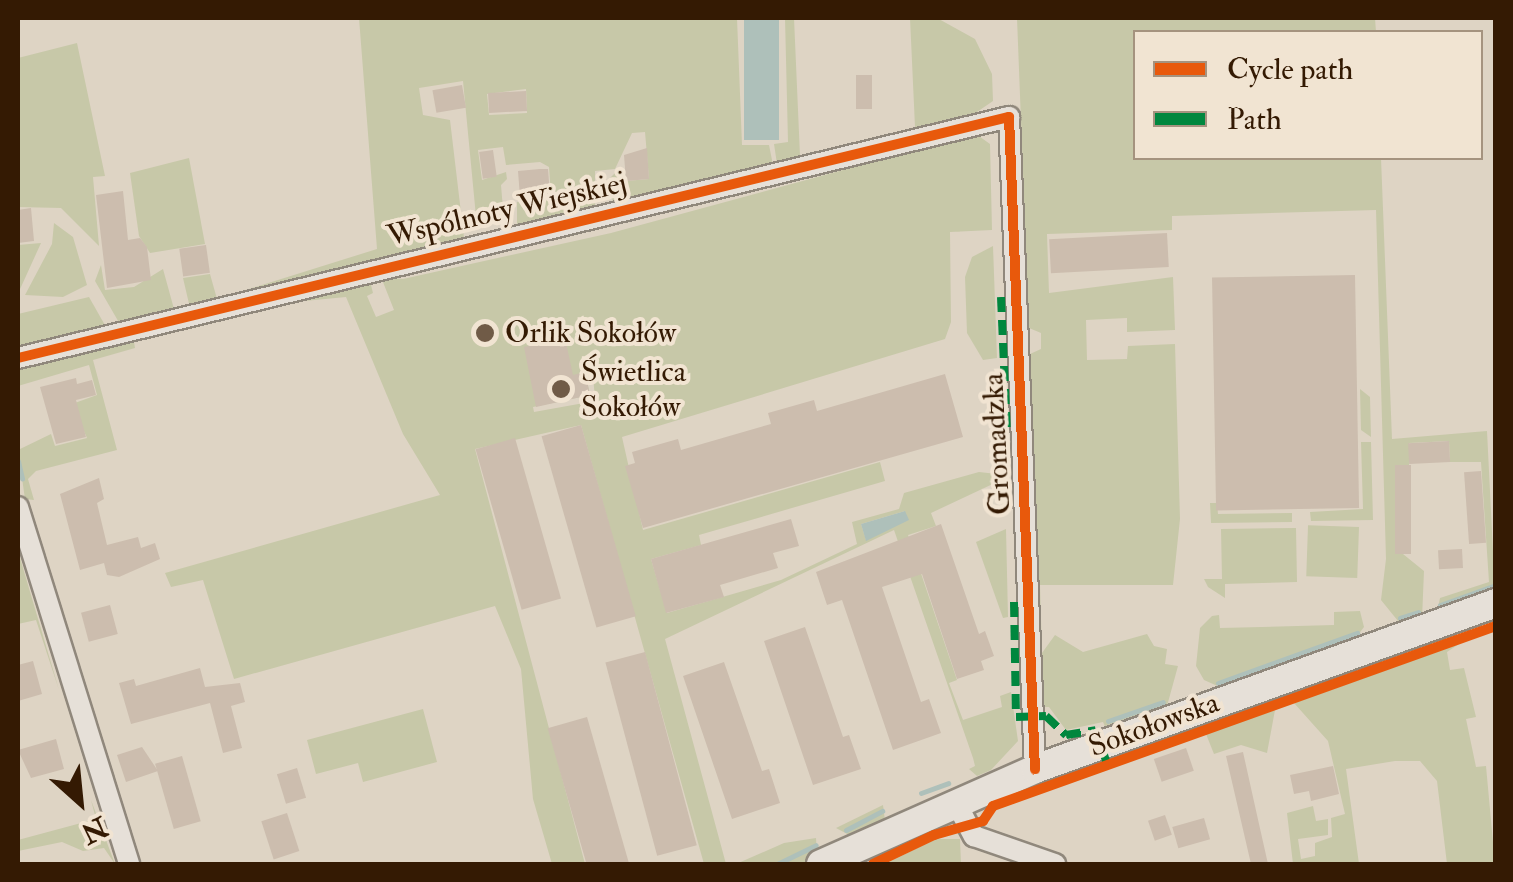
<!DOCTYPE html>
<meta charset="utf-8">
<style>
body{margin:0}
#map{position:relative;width:1513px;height:882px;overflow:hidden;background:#ded4c4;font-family:"IM FELL Double Pica",serif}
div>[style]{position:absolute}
.green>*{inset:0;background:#c7c8a8;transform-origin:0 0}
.water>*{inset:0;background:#aec0ba;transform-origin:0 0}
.stream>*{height:5px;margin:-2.5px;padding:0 2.5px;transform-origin:2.5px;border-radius:2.5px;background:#aec0ba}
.building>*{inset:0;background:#ccbdae;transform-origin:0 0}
.roads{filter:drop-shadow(2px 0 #90887c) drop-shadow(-2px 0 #90887c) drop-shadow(0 2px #90887c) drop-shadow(0 -2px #90887c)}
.street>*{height:20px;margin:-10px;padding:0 10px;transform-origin:10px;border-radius:10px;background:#e6e0d8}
.secondary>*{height:28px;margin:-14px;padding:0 14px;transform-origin:14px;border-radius:14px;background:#e6e0d8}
.quiet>*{height:8px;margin-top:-4px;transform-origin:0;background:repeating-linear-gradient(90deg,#00873e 0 15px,transparent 0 23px)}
.cycleway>*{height:10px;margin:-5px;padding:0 5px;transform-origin:5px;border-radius:5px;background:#e8590c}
.dots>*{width:28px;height:28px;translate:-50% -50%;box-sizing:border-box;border:5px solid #f1e4d2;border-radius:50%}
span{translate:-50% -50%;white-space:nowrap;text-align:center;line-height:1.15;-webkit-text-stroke:8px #f1e4d2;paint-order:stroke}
.street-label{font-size:30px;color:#341a03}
.poi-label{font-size:30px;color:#341a03}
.left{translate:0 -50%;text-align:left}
.frame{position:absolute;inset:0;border:20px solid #341a03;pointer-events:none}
.legend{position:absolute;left:1133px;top:30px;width:350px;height:130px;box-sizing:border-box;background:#f1e4d2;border:2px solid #a5937f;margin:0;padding:12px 18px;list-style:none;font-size:30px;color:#341a03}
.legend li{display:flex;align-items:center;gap:20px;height:50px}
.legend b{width:50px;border:2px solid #a5937f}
.north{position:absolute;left:30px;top:752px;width:100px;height:100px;-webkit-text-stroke:8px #f1e4d2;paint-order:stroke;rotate:153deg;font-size:28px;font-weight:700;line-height:40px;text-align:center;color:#341a03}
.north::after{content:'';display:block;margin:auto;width:35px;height:45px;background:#341a03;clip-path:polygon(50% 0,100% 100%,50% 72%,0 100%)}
</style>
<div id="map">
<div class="green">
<i style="clip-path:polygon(evenodd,359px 18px,737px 18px,742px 145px,769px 145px,773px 165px,613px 205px,610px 178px,617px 171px,626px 181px,649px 179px,645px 132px,632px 133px,615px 169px,595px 171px,595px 209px,517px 226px,517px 202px,551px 195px,549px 167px,540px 162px,506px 165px,503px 147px,478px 150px,482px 180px,506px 172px,507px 179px,501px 185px,504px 221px,477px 227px,463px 81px,419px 88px,423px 115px,450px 120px,464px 238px,190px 308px,183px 278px,210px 274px,217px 299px,377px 249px,359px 18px,526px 89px,527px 113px,489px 115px,487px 94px,526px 89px)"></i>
<i style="clip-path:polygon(785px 18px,794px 18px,800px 156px,777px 164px,774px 144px,788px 142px)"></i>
<i style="clip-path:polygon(910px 18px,937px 18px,975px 39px,992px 74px,993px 101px,974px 114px,862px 143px,915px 127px)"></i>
<i style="clip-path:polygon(1017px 18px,1375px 18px,1376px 32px,1136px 32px,1136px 158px,1381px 158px,1392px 439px,1487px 431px,1495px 592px,1438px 608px,1440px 598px,1489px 582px,1481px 462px,1450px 462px,1449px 441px,1409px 443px,1409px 465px,1395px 466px,1398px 525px,1403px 554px,1424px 571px,1422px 619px,1398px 621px,1381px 600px,1386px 559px,1376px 210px,1172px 216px,1172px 230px,1047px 234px,1049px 293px,1173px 277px,1175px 330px,1127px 332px,1127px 318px,1086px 320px,1087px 360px,1127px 359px,1128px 346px,1175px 344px,1180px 519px,1173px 585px,1040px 585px,1042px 653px,1055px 635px,1083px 652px,1147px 634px,1154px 646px,1167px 649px,1165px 664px,1178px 666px,1167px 706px,1107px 731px,1103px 722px,1066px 730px,1049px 707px,1040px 707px,1030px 354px,1041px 349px,1041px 333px,1029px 328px)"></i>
<i style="clip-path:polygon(77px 43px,105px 176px,93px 177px,99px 246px,61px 208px,18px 207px,18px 58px)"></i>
<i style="clip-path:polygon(evenodd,976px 134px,990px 144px,992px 230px,950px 232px,951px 322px,945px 339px,622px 437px,643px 530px,880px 462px,885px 481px,699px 535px,701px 545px,651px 559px,667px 613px,781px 580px,857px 544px,852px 522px,899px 509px,904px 493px,979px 472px,997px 474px,997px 482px,931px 513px,936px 526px,908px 535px,957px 680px,949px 683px,963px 720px,1002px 707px,1000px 696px,1011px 692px,1018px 741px,991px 770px,977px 776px,969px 769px,975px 766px,973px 758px,894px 530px,665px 639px,726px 864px,704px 864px,581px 425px,475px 449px,585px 864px,552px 864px,533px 799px,521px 669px,495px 606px,234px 679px,203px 580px,171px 587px,165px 573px,440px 495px,403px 434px,346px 297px,294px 302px,370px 281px,373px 293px,367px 296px,376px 317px,394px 310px,381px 277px,403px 279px,611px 233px,976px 134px,593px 374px,595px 401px,534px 412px,533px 407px,590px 395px,586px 376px,593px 374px,976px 134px,905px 511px,867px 540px,866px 540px,861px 524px,905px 511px)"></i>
<i style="clip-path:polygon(189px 158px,205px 244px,150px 253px,139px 236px,130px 173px)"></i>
<i style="clip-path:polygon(54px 223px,73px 237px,87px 285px,63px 297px,25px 295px,52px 244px)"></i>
<i style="clip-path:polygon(41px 243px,21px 287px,18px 293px,18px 245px)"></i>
<i style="clip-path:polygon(993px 246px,997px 358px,983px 360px,967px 333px,965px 277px,972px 257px)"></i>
<i style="clip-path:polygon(101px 265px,105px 290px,134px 287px,163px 269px,174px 309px,121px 326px,95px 281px)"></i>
<i style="clip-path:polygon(89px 297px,106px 327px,18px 351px,18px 314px)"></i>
<i style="clip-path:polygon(134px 342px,135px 348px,93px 360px,117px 450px,36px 471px,28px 479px,34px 500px,25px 499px,18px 450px,51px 434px,55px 446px,87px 438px,72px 404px,97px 395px,89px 365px,18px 386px,18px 370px)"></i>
<i style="clip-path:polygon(1360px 389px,1370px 397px,1371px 437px,1361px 430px)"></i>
<i style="clip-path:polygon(1361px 442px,1371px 442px,1373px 520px,1311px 521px,1310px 512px,1363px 509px)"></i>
<i style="clip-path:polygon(1210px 503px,1217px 503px,1218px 514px,1292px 513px,1292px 522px,1211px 523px)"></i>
<i style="left:1359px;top:527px;width:51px;height:51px;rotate:92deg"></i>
<i style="clip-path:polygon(1296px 528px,1297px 582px,1225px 584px,1225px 598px,1208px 587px,1204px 579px,1222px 579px,1221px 529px)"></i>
<i style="clip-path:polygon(1006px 529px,1008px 617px,1003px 618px,976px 542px)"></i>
<i style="clip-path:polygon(18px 551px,49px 656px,59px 690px,36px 620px,18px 624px)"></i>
<i style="clip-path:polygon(1360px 611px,1364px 627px,1352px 643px,1222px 688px,1204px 680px,1196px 666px,1200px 628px,1212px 616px,1219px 615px,1220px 628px,1334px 625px,1334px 612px)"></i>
<i style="clip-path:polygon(1442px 635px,1453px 637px,1290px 695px,1295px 688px)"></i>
<i style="clip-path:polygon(1459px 644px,1447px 652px,1450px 670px,1464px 668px,1476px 717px,1466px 719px,1476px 767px,1486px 766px,1495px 864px,1447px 864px,1437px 781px,1420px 761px,1395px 761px,1346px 769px,1359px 864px,1293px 864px,1287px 813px,1313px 806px,1316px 821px,1328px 819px,1328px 835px,1298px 839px,1301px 859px,1315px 856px,1315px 843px,1332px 837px,1331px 818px,1345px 814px,1328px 741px,1294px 703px)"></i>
<i style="clip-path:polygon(423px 709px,437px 762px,363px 782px,358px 763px,316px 774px,307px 740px)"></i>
<i style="clip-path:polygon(1275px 710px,1267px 753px,1241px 745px,1214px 754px,1206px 734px)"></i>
<i style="clip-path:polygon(91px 800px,115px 864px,104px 848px,83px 851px,62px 842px,18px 851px,18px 840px,96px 819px)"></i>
<i style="clip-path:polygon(883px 805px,885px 821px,853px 837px,836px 828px)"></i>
<i style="clip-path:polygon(816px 838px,817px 856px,801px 864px,736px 864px,784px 843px)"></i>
<i style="clip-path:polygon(936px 839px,960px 839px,961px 864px,885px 864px)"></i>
</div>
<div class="water">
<i style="left:744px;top:18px;width:35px;height:122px"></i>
<i style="clip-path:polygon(905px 511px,909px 520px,866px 541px,861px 524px)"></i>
</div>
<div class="stream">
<i style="left:18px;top:461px;width:18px;rotate:77deg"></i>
<i style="left:1440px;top:605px;width:59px;rotate:-19.7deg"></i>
<i style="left:1400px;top:618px;width:19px;rotate:-18deg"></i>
<i style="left:1218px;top:683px;width:148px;rotate:-19.8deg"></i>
<i style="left:1108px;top:721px;width:58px;rotate:-19.1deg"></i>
<i style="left:921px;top:793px;width:29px;rotate:-20deg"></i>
<i style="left:846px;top:830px;width:41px;rotate:-27.8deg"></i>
<i style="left:777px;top:864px;width:43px;rotate:-26deg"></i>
</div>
<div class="building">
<i style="left:856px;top:75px;width:16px;height:34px"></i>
<i style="left:462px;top:85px;width:23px;height:30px;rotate:80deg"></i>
<i style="left:526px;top:91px;width:20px;height:38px;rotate:87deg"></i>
<i style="clip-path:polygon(647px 148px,649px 179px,626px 181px,624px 155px)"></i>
<i style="left:493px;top:150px;width:27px;height:14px;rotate:82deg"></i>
<i style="clip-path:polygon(540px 169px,548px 169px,550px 195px,520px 197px,518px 171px)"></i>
<i style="clip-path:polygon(123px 191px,128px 240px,140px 238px,147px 247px,151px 280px,107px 288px,96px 195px)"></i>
<i style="clip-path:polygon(31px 208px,34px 241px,18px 243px,18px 210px)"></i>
<i style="left:1167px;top:233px;width:34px;height:118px;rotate:87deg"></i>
<i style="left:206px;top:245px;width:28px;height:27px;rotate:82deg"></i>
<i style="left:1355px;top:275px;width:233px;height:143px;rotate:89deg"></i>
<i style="clip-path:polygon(565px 338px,573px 375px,585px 372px,590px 395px,536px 407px,524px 347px)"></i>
<i style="clip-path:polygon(945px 374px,963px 437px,643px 528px,625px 466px,635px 463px,632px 452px,678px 439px,681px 450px,771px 424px,768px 413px,814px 400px,817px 411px)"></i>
<i style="clip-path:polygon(76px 378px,77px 384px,92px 380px,96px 395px,76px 400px,86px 437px,56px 444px,40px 387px)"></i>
<i style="left:581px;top:425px;width:199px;height:41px;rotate:74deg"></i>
<i style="left:515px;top:438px;width:167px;height:41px;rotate:74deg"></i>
<i style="left:1449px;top:441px;width:21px;height:41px;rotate:87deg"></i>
<i style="left:1395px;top:465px;width:16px;height:89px"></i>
<i style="left:1481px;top:471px;width:72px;height:17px;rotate:86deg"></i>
<i style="clip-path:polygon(99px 478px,104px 499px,97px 503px,107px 545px,138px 537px,141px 548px,155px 543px,160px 559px,119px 577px,107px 575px,104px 563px,80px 570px,60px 494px)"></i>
<i style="clip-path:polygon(791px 519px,799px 546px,773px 553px,778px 568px,720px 585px,724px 597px,666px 613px,651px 559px)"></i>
<i style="clip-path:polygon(941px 524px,979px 634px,985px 631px,994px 656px,981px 661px,984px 670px,957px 679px,922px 574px,882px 587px,921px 702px,929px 699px,941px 733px,893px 750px,842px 600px,827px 605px,816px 572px)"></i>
<i style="left:1462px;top:549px;width:19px;height:24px;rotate:87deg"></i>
<i style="left:110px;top:605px;width:30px;height:30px;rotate:75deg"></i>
<i style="clip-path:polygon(805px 627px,843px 737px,849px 735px,861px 769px,813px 785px,764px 641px)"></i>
<i style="left:645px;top:652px;width:200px;height:41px;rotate:75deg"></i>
<i style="clip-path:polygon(33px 661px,42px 694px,18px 701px,18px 665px)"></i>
<i style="clip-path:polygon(724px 662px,762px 771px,769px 769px,780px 803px,732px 819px,683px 676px)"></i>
<i style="clip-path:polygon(200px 668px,205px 687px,240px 683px,245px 702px,231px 706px,242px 748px,223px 753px,210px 703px,131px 724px,119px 683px,134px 679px,136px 686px)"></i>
<i style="left:587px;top:717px;width:153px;height:41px;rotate:74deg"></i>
<i style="clip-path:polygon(56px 739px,64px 769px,31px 778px,18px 750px)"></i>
<i style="clip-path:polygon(142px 747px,158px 771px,126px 782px,117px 755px)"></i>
<i style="left:1186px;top:748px;width:24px;height:34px;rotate:71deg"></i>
<i style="clip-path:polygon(1243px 752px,1259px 824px,1268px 864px,1251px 864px,1226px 756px)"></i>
<i style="left:182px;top:756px;width:68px;height:28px;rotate:74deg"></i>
<i style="clip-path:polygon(1333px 766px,1339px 794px,1311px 801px,1309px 791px,1294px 794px,1290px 775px)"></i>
<i style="left:297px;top:768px;width:31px;height:21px;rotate:73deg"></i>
<i style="left:287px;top:813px;width:40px;height:27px;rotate:72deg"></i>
<i style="left:1165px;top:815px;width:21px;height:18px;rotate:71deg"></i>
<i style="left:1204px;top:818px;width:22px;height:33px;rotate:74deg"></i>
</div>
<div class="roads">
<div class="street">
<i style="left:18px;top:358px;width:1020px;rotate:-13.67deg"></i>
<i style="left:1009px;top:117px;width:653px;rotate:87.72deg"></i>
<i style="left:18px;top:507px;width:374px;rotate:72.7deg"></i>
<i style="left:955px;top:801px;width:40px;rotate:62deg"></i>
<i style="left:974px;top:836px;width:86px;rotate:19.1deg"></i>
</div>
<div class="secondary">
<i style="left:821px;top:864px;width:234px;rotate:-23.9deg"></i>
<i style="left:1035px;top:769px;width:490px;rotate:-19.8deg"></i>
</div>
</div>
<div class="quiet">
<i style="left:1001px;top:297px;width:135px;rotate:87.5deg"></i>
<i style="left:1014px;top:602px;width:115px;rotate:89deg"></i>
<i style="left:1016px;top:717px;width:30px;rotate:-2deg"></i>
<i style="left:1046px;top:716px;width:28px;rotate:44deg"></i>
<i style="left:1066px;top:735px;width:30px;rotate:-9deg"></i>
<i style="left:1096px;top:730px;width:36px;rotate:72deg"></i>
</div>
<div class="cycleway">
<i style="left:18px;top:358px;width:1020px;rotate:-13.67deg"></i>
<i style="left:1009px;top:117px;width:653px;rotate:87.72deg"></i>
<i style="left:873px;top:864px;width:68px;rotate:-25.4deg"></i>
<i style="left:934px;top:835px;width:51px;rotate:-15.9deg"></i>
<i style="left:983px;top:821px;width:18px;rotate:-56deg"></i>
<i style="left:993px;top:806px;width:534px;rotate:-19.69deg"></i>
</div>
<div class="dots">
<i style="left:485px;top:333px;background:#705b47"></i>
<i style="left:561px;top:389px;background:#705b47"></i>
</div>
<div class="street-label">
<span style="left:507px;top:210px;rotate:-13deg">Wspólnoty Wiejskiej</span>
<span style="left:997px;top:444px;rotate:-93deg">Gromadzka</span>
<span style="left:1154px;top:725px;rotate:-20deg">Sokołowska</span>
</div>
<div class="poi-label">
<span class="left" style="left:505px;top:333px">Orlik Sokołów</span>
<span class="left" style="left:581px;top:389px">Świetlica<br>Sokołów</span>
</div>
<div class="frame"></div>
<ul class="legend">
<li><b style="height:12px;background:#e8590c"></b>Cycle path</li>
<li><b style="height:12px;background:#00873e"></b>Path</li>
</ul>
<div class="north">N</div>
</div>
